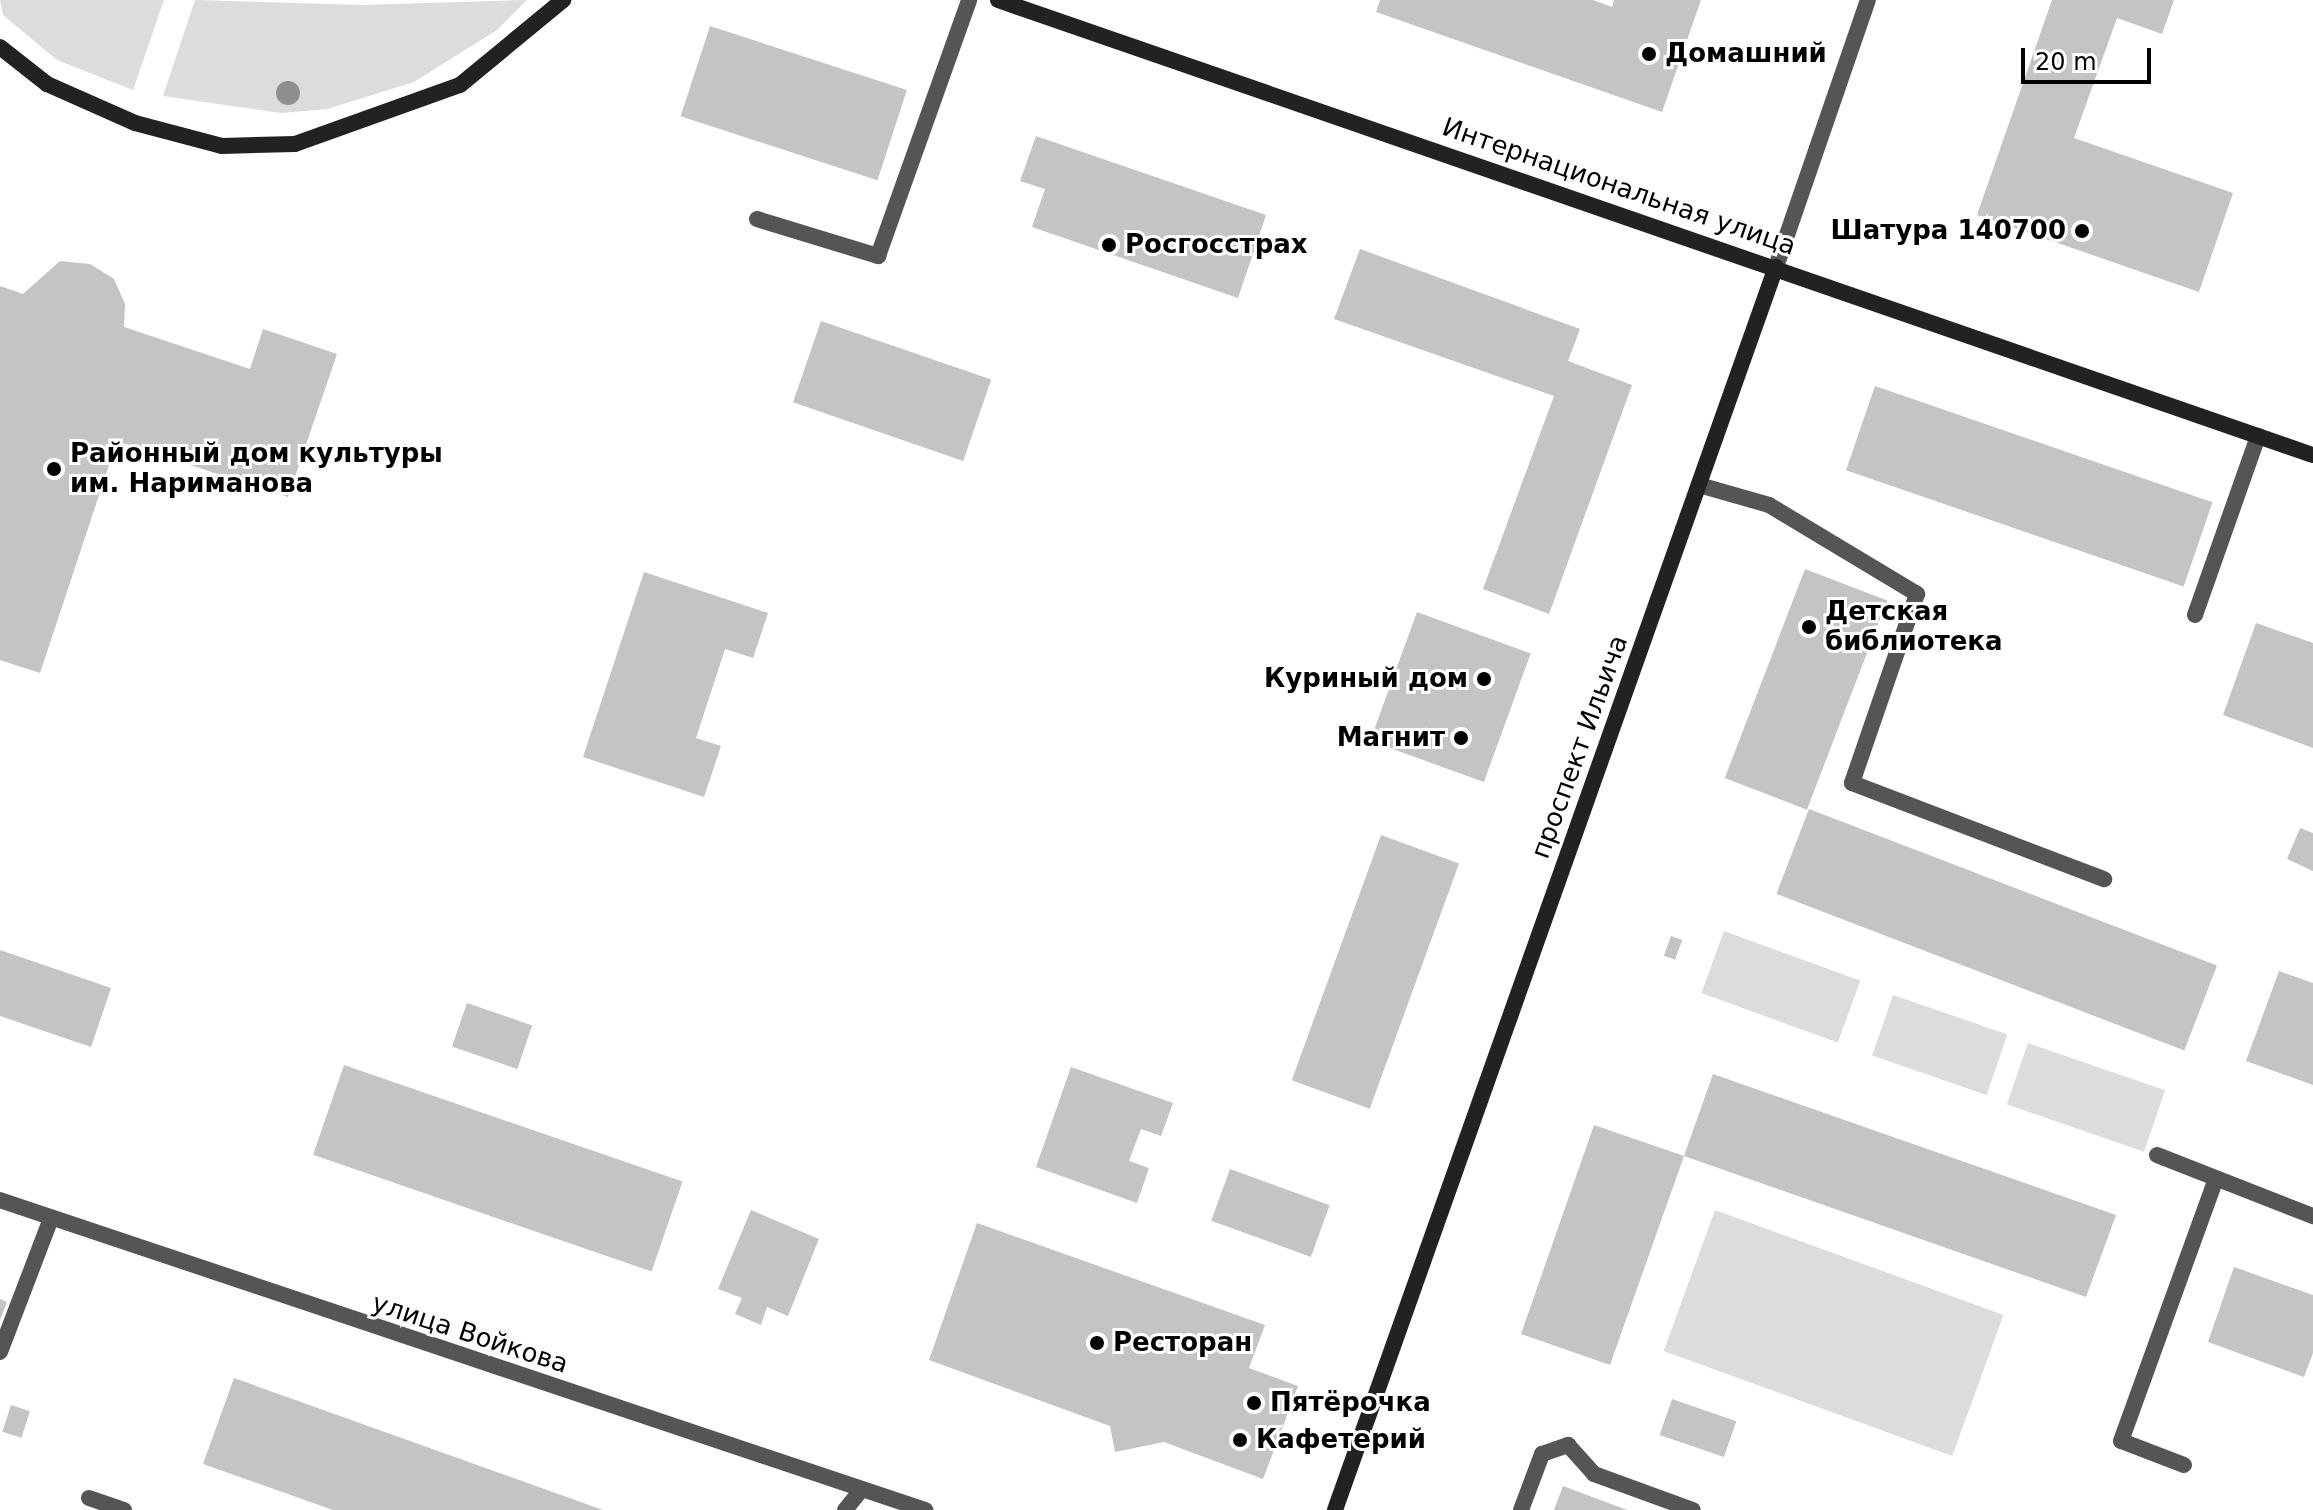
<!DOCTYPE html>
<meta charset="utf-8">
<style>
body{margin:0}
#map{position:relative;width:2313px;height:1510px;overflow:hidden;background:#fff;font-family:"DejaVu Sans",sans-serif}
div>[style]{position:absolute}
.green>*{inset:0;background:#dcdcdc;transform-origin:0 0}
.building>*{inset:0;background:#c4c4c4;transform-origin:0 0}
.lane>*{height:16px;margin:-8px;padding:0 8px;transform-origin:8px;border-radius:8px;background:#555}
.street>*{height:16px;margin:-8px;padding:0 8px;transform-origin:8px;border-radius:8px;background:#555}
.secondary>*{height:16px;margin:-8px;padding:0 8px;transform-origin:8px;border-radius:8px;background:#222}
.trees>*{width:24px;height:24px;margin:-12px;border-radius:50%;background:#8f8f8f}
.dots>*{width:22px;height:22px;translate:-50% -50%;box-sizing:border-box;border:4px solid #fff;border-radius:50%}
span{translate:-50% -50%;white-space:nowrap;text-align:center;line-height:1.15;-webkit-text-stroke:6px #fff;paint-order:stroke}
.poi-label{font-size:26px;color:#000;font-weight:700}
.left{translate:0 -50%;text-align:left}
.right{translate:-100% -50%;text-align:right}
.street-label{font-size:26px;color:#000}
.scale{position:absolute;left:2021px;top:48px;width:130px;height:36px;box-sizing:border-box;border:4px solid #000;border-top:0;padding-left:10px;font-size:24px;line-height:28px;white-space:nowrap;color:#000;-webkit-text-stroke:6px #fff;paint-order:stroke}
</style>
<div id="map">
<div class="green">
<i style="clip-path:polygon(0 0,164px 0,133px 90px,57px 60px,3px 15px)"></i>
<i style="clip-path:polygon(195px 0,362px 5px,527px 0,497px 30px,414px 82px,327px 109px,281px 113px,163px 96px)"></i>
<i style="left:1724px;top:931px;width:145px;height:66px;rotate:20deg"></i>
<i style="left:1893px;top:995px;width:121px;height:64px;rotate:19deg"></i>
<i style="left:2028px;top:1043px;width:145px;height:65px;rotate:19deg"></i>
<i style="left:1715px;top:1210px;width:307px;height:150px;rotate:20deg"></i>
</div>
<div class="building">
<i style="clip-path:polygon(1380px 0,1593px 0,1612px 7px,1614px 0,1701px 0,1662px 112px,1376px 12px)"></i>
<i style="clip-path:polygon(2052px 0,2174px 0,2162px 34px,2117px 18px,2074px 138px,2233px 193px,2199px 292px,1977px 215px)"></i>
<i style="left:710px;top:26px;width:207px;height:95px;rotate:18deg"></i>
<i style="clip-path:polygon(1036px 136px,1266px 215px,1238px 298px,1032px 227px,1045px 189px,1020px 181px)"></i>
<i style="clip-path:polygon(1360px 249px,1580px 329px,1568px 361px,1632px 385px,1549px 614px,1483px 589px,1554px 396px,1334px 319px)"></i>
<i style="clip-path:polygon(60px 261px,90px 264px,114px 279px,125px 304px,124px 327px,250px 369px,263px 329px,337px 354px,288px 497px,117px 441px,40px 673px,0 660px,0 286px,23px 294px)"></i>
<i style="left:821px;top:321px;width:180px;height:86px;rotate:19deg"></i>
<i style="left:1875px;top:386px;width:357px;height:89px;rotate:19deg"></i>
<i style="left:1805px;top:569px;width:88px;height:224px;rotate:21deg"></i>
<i style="clip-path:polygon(644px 572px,768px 613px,753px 658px,725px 649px,696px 738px,721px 746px,704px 797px,583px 757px)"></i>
<i style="left:1417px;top:612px;width:121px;height:137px;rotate:20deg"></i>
<i style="clip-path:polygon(2256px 623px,2313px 643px,2313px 748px,2223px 715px)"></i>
<i style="left:1809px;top:809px;width:437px;height:91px;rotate:21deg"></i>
<i style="clip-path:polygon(2300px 828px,2313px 833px,2313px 871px,2287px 859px)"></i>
<i style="left:1381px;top:835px;width:83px;height:261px;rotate:20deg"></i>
<i style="left:1671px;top:936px;width:12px;height:21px;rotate:20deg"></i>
<i style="clip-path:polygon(0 950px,111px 988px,91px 1047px,0 1016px)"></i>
<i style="clip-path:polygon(2279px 971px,2313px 983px,2313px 1085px,2246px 1061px)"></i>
<i style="left:467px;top:1003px;width:69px;height:46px;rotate:19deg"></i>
<i style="left:344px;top:1065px;width:358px;height:95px;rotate:19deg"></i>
<i style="clip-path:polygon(1071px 1067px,1173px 1103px,1161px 1136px,1141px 1129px,1129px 1161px,1149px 1168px,1137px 1203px,1036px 1167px)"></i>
<i style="clip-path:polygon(1713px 1074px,2116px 1215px,2086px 1297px,1684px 1156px,1610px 1365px,1521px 1334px,1594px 1125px,1684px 1156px)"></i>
<i style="left:1230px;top:1169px;width:106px;height:55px;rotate:20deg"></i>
<i style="clip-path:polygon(751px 1210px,819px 1239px,788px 1316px,767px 1307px,761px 1325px,735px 1314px,742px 1298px,718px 1289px)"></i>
<i style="clip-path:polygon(977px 1223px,1265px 1325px,1249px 1368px,1298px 1386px,1263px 1479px,1164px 1442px,1115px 1452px,1110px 1426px,929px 1360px)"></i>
<i style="clip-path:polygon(2234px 1267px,2313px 1295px,2313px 1353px,2304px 1377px,2208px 1342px)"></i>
<i style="clip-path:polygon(0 1299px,7px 1302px,0 1320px)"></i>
<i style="clip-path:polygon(234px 1378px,603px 1510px,333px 1510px,203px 1464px)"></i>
<i style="left:1672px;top:1399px;width:68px;height:38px;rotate:19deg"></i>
<i style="left:11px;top:1405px;width:20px;height:28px;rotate:18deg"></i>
<i style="clip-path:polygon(1563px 1486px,1627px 1510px,1554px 1510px)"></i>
</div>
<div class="lane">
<i style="left:757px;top:219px;width:127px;rotate:17deg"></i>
<i style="left:878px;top:256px;width:272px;rotate:-70.4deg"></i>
<i style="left:1699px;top:485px;width:73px;rotate:15.9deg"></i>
<i style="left:1769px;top:505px;width:173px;rotate:31deg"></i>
<i style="left:1917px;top:594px;width:200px;rotate:109deg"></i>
<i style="left:1852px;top:783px;width:270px;rotate:20.9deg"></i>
<i style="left:2195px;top:615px;width:190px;rotate:-70.6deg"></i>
<i style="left:2157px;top:1155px;width:168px;rotate:21.4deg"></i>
<i style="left:0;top:1352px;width:140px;rotate:-69.1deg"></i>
<i style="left:2184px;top:1465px;width:67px;rotate:-159.1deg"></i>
<i style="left:2121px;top:1441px;width:276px;rotate:-70.1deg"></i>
<i style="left:89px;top:1498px;width:37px;rotate:19deg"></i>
<i style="left:845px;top:1510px;width:26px;rotate:-51deg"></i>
<i style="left:1521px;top:1510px;width:60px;rotate:-69.4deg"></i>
<i style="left:1542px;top:1454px;width:28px;rotate:-19deg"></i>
<i style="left:1568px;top:1445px;width:39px;rotate:48deg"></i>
<i style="left:1594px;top:1474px;width:105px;rotate:20deg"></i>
</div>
<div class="street">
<i style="left:1776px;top:267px;width:282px;rotate:-71deg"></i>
<i style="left:0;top:1200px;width:976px;rotate:18.53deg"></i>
</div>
<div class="secondary">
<i style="left:998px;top:0;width:1391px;rotate:19.09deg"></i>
<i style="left:0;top:47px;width:60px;rotate:38.2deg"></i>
<i style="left:47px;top:84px;width:96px;rotate:23.9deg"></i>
<i style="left:135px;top:123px;width:90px;rotate:14.8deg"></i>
<i style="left:222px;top:146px;width:73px;rotate:-1.6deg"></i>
<i style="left:295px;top:144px;width:175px;rotate:-19.7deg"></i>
<i style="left:460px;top:85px;width:134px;rotate:-39.5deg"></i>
<i style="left:1335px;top:1510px;width:1319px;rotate:-70.47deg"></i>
</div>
<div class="trees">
<i style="left:288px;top:93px"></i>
</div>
<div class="dots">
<i style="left:1649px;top:54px;background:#000"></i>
<i style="left:2082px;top:231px;background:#000"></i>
<i style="left:1109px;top:245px;background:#000"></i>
<i style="left:54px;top:469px;background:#000"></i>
<i style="left:1809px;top:627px;background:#000"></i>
<i style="left:1484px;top:679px;background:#000"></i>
<i style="left:1461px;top:738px;background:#000"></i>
<i style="left:1097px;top:1343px;background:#000"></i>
<i style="left:1254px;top:1403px;background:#000"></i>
<i style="left:1240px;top:1440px;background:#000"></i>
</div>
<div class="poi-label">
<span class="left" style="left:1665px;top:54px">Домашний</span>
<span class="right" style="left:2066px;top:231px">Шатура 140700</span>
<span class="left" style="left:1125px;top:245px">Росгосстрах</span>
<span class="left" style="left:70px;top:469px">Районный дом культуры<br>им. Нариманова</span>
<span class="left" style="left:1825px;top:627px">Детская<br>библиотека</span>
<span class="right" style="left:1468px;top:679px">Куриный дом</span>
<span class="right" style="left:1445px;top:738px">Магнит</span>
<span class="left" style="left:1113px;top:1343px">Ресторан</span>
<span class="left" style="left:1270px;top:1403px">Пятёрочка</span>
<span class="left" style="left:1256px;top:1440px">Кафетерий</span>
</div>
<div class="street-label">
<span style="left:1619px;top:187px;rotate:19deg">Интернациональная улица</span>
<span style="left:1580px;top:747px;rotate:-70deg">проспект Ильича</span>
<span style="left:470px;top:1334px;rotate:18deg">улица Войкова</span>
</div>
<div class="scale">20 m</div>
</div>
